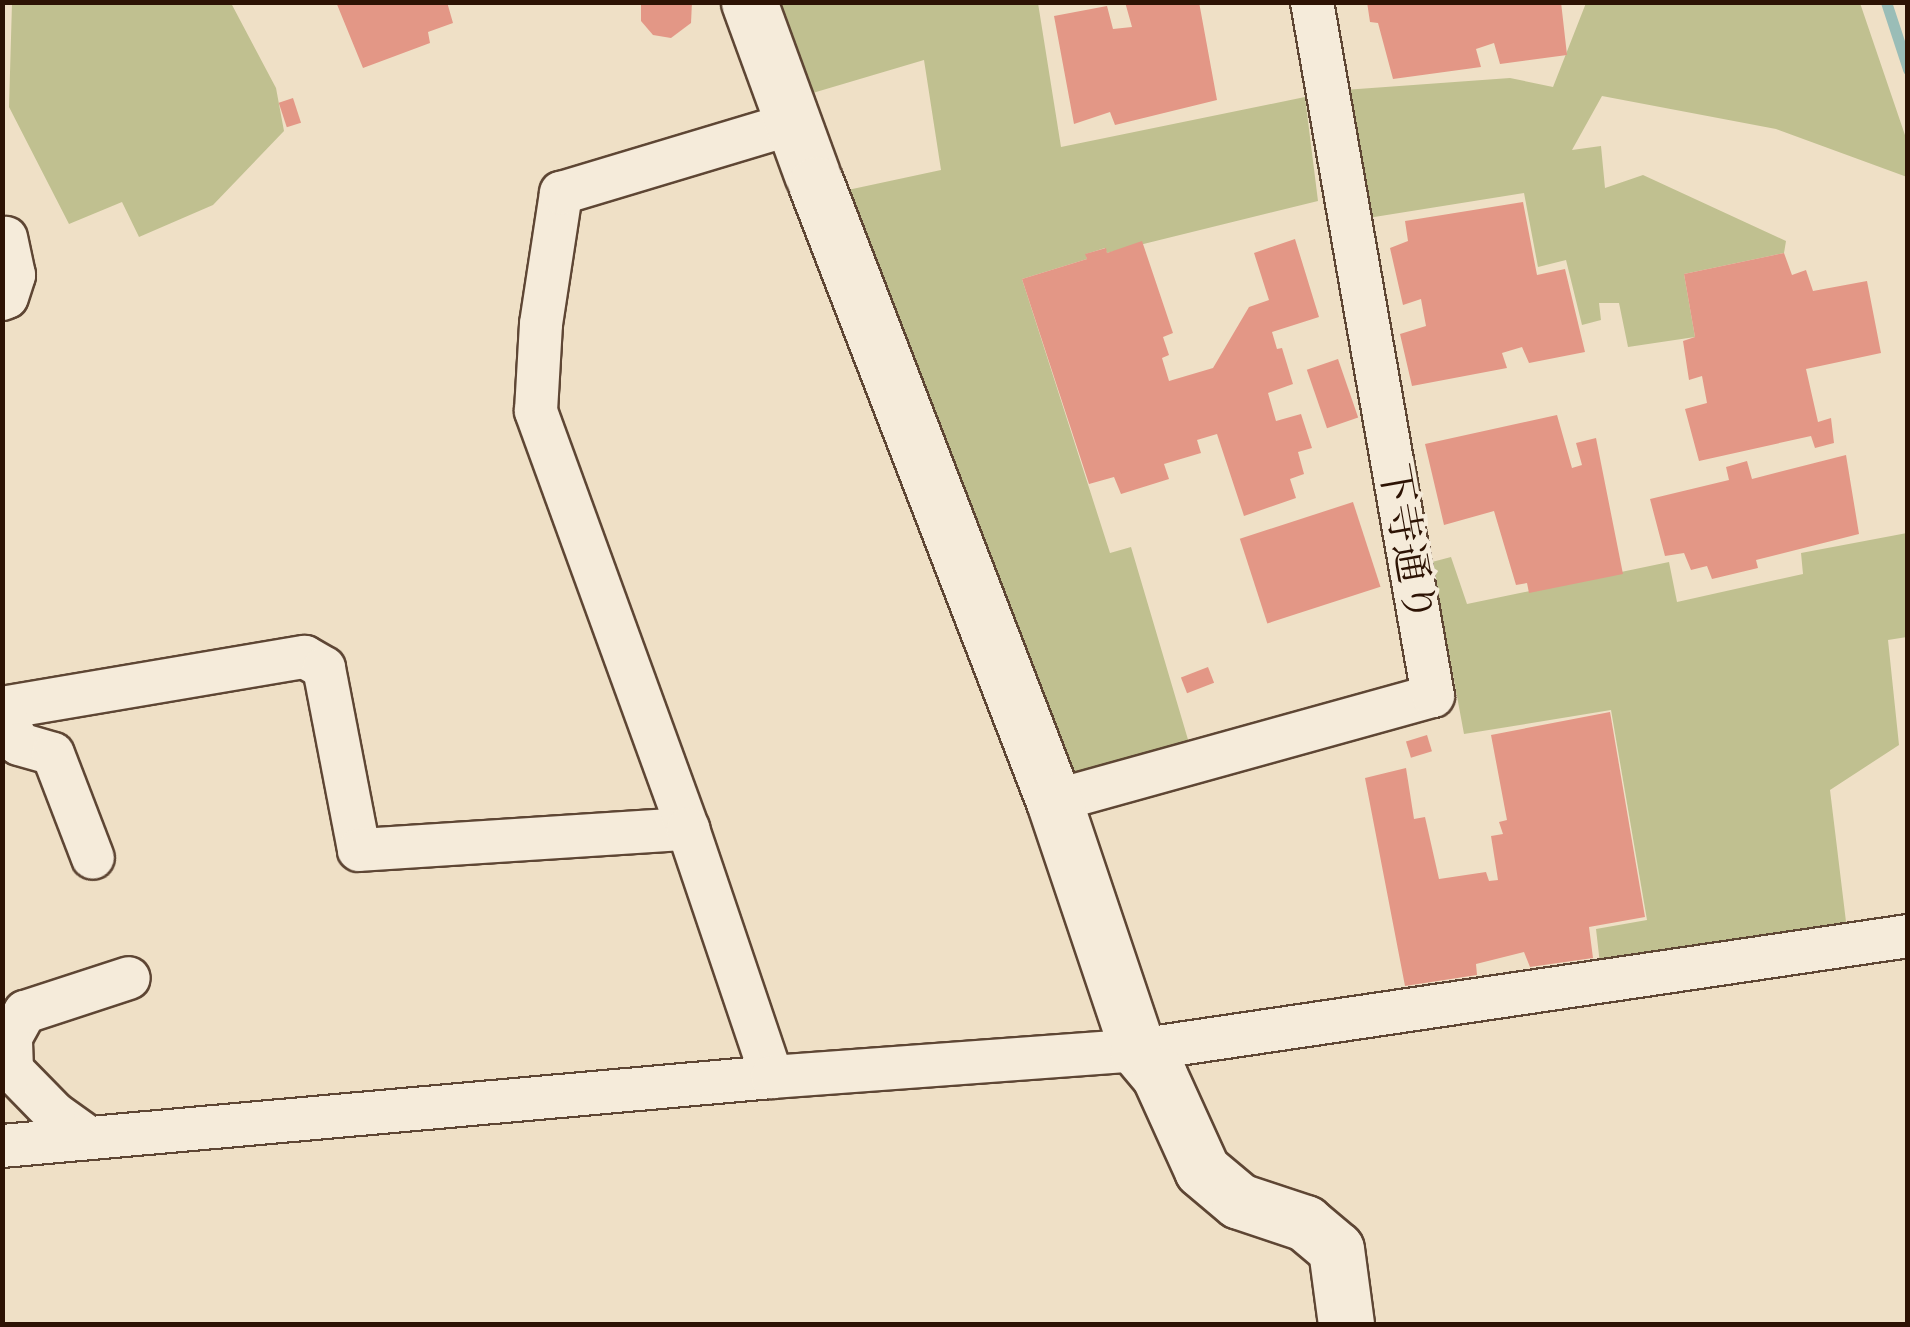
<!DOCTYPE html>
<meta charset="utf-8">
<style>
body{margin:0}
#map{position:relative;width:1910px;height:1327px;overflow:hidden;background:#efe0c6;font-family:Alegreya,"Noto Serif JP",serif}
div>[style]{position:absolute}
.green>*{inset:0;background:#c0c090}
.stream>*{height:11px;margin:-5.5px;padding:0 5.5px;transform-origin:5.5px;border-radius:5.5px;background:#9abdb7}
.building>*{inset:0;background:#e39786;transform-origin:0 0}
.roads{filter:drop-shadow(2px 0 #5e4634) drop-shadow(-2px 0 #5e4634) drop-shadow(0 2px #5e4634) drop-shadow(0 -2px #5e4634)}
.minor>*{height:42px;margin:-21px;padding:0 21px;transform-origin:21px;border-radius:21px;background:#f5ebda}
.tertiary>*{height:55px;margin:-27.5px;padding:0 27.5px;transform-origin:27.5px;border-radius:27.5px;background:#f5ebda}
span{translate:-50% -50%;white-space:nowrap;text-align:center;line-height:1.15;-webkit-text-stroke:8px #f5ebda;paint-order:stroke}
.street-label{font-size:40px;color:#2d1304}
.frame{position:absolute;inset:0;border:5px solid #2d1304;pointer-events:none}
</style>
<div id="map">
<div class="green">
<i style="clip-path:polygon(12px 3px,231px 3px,276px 88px,284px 131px,213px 205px,139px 237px,122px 202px,69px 224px,9px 107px)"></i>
<i style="clip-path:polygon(772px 3px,1038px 3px,1061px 147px,1305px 97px,1318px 201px,1107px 253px,1105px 248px,1086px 254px,1087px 259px,1022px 279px,1110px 553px,1131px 547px,1189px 743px,1065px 775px,843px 191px,941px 170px,924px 60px,806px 95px)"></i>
<i style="clip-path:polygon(1586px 3px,1860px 3px,1907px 141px,1907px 177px,1776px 129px,1602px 96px,1572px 150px,1601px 146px,1605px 188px,1643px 175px,1786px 241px,1784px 253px,1684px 274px,1695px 337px,1628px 347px,1619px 303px,1599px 303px,1601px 320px,1582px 325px,1566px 260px,1538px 267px,1524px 193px,1368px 218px,1344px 90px,1510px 78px,1553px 87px)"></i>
<i style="clip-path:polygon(1907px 533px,1907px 637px,1888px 640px,1899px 745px,1830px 790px,1847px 930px,1600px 964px,1596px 929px,1647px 920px,1611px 710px,1464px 734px,1432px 562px,1451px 557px,1467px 604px,1669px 562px,1677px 602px,1803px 574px,1801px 553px)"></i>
</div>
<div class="stream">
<i style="left:1886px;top:2px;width:71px;rotate:71.8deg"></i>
</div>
<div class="building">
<i style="clip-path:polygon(336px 2px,447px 2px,453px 23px,428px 32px,430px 43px,363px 68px)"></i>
<i style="clip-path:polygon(641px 2px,692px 2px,691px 23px,671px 38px,653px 35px,641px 21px)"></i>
<i style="clip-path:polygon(1125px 2px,1199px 2px,1217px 100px,1115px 125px,1110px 112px,1074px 124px,1054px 16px,1107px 6px,1113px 29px,1132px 27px)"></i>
<i style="clip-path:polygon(1367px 2px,1561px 2px,1567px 55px,1500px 64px,1494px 43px,1476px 49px,1481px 67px,1393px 79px,1378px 23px,1370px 22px)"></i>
<i style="left:293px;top:98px;width:26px;height:15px;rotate:72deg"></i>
<i style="clip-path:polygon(1523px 202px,1537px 275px,1565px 269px,1585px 352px,1529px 363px,1522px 347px,1502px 353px,1507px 368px,1412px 386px,1400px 334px,1426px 326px,1421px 299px,1403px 305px,1390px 248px,1408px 241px,1405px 221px)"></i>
<i style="clip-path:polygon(1295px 239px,1319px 317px,1272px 332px,1277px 349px,1282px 348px,1293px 384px,1268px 393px,1276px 421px,1301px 414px,1312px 448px,1298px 452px,1304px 474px,1290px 479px,1296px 498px,1244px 516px,1217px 434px,1197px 440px,1201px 453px,1164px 464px,1169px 479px,1121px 494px,1114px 477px,1089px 484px,1022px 279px,1087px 259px,1085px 254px,1106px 248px,1107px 253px,1142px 241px,1173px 333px,1163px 337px,1169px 355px,1162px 358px,1169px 381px,1213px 368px,1249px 307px,1269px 300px,1254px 253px)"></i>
<i style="clip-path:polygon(1784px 253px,1792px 275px,1806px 270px,1813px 291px,1867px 281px,1881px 353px,1806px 369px,1818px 422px,1831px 418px,1834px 443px,1815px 448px,1811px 436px,1699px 461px,1685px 409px,1707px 403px,1702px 376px,1689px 380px,1683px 341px,1695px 337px,1684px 274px)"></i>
<i style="left:1338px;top:359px;width:62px;height:33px;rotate:71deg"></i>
<i style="clip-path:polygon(1557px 415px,1572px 468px,1582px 465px,1576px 443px,1596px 438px,1623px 574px,1529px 593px,1527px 583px,1516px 585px,1494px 511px,1444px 525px,1425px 444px)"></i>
<i style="clip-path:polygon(1846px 455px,1859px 534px,1756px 560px,1758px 568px,1712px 579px,1707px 566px,1691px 570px,1684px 553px,1665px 556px,1650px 499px,1729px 480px,1726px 467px,1747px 461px,1752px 479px)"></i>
<i style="left:1353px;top:502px;width:89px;height:119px;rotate:72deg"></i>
<i style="left:1208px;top:667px;width:17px;height:29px;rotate:69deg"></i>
<i style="clip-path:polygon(1610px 712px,1645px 917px,1589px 927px,1593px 958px,1530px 967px,1524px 952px,1476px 964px,1477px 975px,1405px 986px,1365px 778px,1406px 768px,1414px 819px,1425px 817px,1439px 879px,1486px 872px,1489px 881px,1498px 880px,1491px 836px,1503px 834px,1499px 822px,1507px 820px,1491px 735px)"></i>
<i style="left:1427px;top:735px;width:17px;height:22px;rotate:73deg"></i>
</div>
<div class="roads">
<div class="minor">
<i style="left:2px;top:299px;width:5px;rotate:-22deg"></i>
<i style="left:7px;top:297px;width:23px;rotate:-72deg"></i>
<i style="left:14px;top:275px;width:38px;rotate:-102deg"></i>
<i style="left:2px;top:708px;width:307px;rotate:-9.6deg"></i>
<i style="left:305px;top:657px;width:22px;rotate:30deg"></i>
<i style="left:324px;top:668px;width:185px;rotate:79.1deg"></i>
<i style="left:359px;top:850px;width:330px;rotate:-3.7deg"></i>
<i style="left:688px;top:829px;width:445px;rotate:-110deg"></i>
<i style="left:536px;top:411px;width:87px;rotate:-86.7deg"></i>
<i style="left:541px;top:324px;width:133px;rotate:-81.3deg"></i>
<i style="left:561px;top:193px;width:243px;rotate:-16.7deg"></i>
<i style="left:2px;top:712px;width:36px;rotate:62deg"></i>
<i style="left:19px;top:744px;width:35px;rotate:16deg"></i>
<i style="left:53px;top:754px;width:111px;rotate:69deg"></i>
<i style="left:1054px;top:801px;width:393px;rotate:-15.5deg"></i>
<i style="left:1433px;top:696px;width:704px;rotate:-99.89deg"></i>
<i style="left:688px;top:829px;width:262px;rotate:71.3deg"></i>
<i style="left:89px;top:1138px;width:43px;rotate:-144.5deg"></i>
<i style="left:54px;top:1113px;width:60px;rotate:-134.3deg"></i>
<i style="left:12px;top:1070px;width:33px;rotate:-92deg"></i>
<i style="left:11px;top:1037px;width:29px;rotate:-61deg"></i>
<i style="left:25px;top:1012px;width:109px;rotate:-18.1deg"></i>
<i style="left:2px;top:1146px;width:773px;rotate:-5.12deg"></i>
<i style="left:772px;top:1077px;width:367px;rotate:-4.2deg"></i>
<i style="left:1138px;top:1050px;width:778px;rotate:-8.42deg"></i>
</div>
<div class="tertiary">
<i style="left:749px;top:2px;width:183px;rotate:69.9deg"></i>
<i style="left:816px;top:184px;width:661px;rotate:68.91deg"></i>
<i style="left:1054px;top:801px;width:263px;rotate:71.4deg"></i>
<i style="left:1138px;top:1050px;width:33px;rotate:50deg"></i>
<i style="left:1159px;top:1075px;width:104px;rotate:65.6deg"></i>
<i style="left:1202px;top:1170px;width:48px;rotate:40deg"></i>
<i style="left:1239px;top:1201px;width:70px;rotate:18.4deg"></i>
<i style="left:1305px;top:1223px;width:40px;rotate:40deg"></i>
<i style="left:1336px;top:1249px;width:76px;rotate:82.4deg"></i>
</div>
</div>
<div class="street-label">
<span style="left:1407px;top:543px;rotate:80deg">下寺通り</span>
</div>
<div class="frame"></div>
</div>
